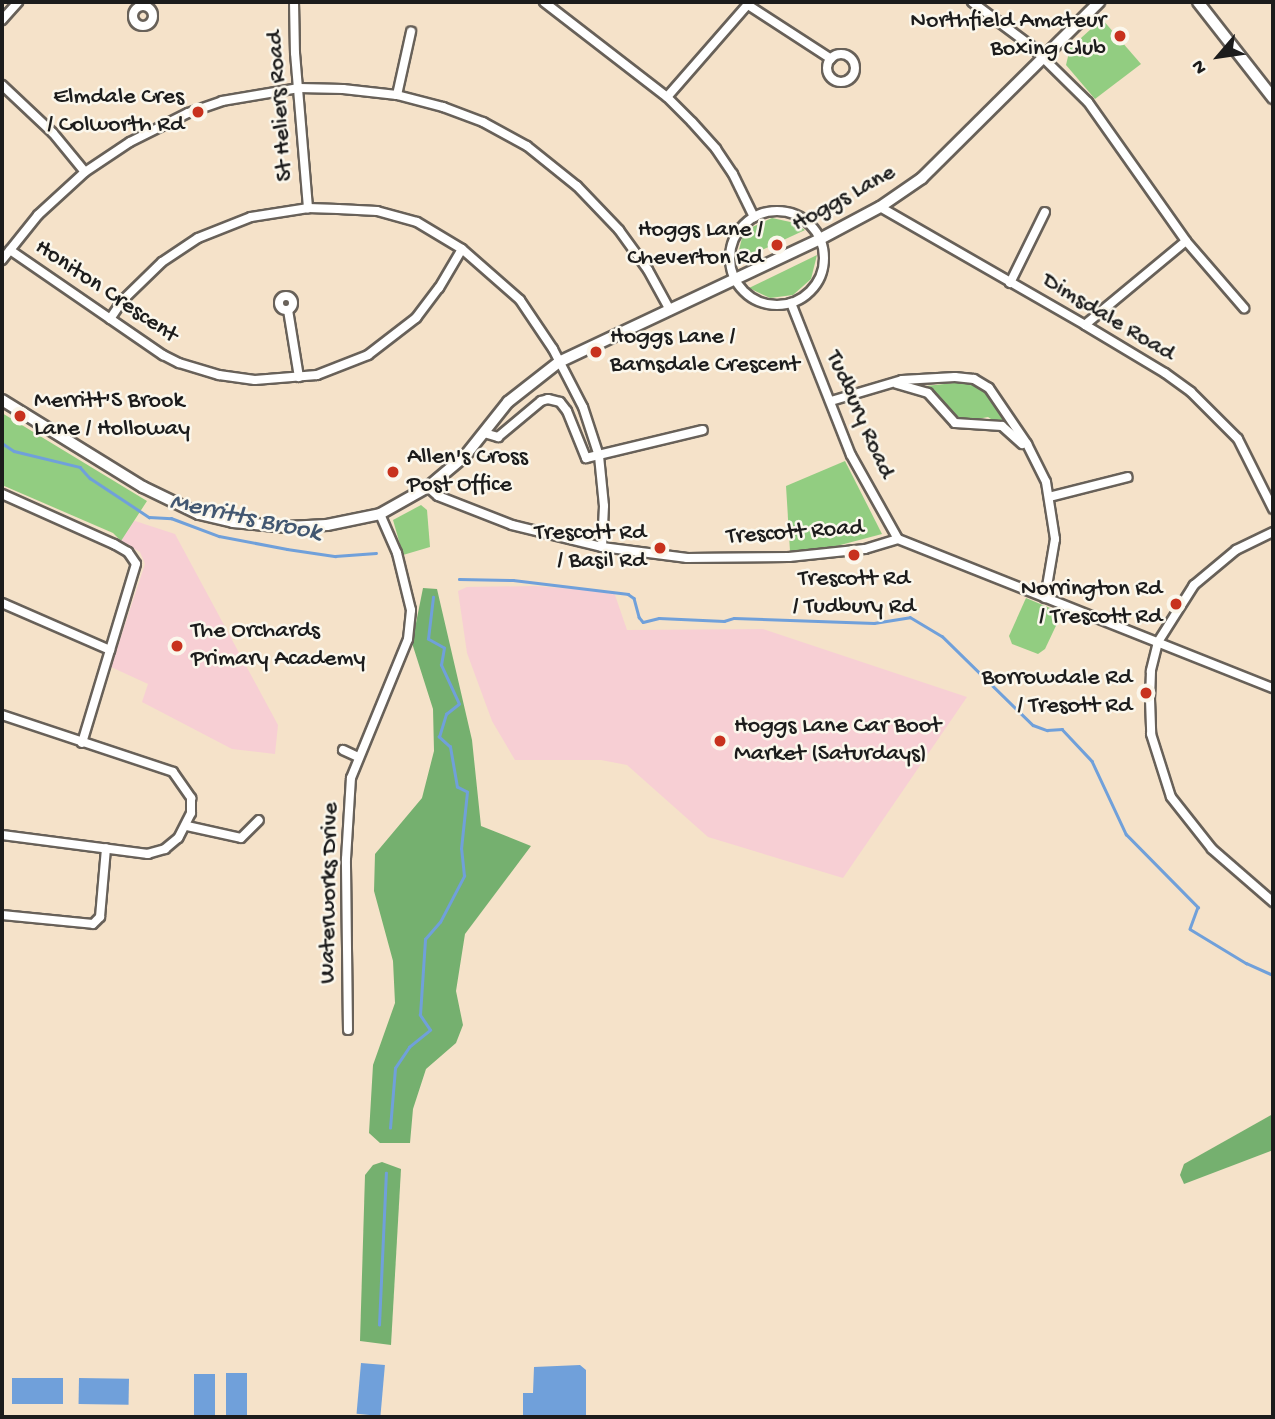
<!DOCTYPE html>
<style>
body{margin:0}
#map{position:relative;width:1275px;height:1419px;overflow:hidden;background:#f5e2c9;font-family:"Gochi Hand",sans-serif}
div>[style]{position:absolute}
.built>*{inset:0;background:#f7cfd4}
.green>*{inset:0;background:#92cd81}
.forest>*{inset:0;background:#75b06f}
.water>*{inset:0;background:#70a0da;transform-origin:0 0}
.stream>*{height:2.5px;margin:-1.25px;padding:0 1.25px;transform-origin:1.25px;border-radius:1.25px;background:#70a0da}
.roads{filter:drop-shadow(2px 0 #686159) drop-shadow(-2px 0 #686159) drop-shadow(0 2px #686159) drop-shadow(0 -2px #686159)}
.minor>*{height:8px;margin:-4px;padding:0 4px;transform-origin:4px;border-radius:4px;background:#fff}
.minor>.ring{margin:-4px;padding:0;box-sizing:content-box;background:none;border:8px solid #fff;border-radius:50%}
.tertiary>*{height:10px;margin:-5px;padding:0 5px;transform-origin:5px;border-radius:5px;background:#fff}
.dots>*{width:19px;height:19px;translate:-50% -50%;box-sizing:border-box;border:4px solid #fbf7ec;border-radius:50%}
span{translate:-50% -50%;white-space:nowrap;text-align:center;line-height:1.15;-webkit-text-stroke:5px #fbf7ec;paint-order:stroke}
.poi-label{font-size:24px;color:#1c1c1c}
.right{translate:-100% -50%;text-align:right}
.left{translate:0 -50%;text-align:left}
.street-label{font-size:24px;color:#1c1c1c}
.water-label{font-size:26px;color:#425771;font-style:italic}
.frame{position:absolute;inset:0;border:4px solid #1c1c1c;pointer-events:none}
.north{position:absolute;left:1184px;top:21px;width:70px;height:70px;-webkit-text-stroke:5px #fbf7ec;paint-order:stroke;rotate:241deg;font-size:19px;font-weight:700;line-height:28px;text-align:center;color:#1c1c1c}
.north::after{content:'';display:block;margin:auto;width:24px;height:32px;background:#1c1c1c;clip-path:polygon(50% 0,100% 100%,50% 72%,0 100%)}
</style>
<div id="map">
<div class="built">
<i style="clip-path:polygon(132px 520px,175px 534px,278px 725px,275px 754px,232px 749px,142px 702px,148px 684px,111px 667px,145px 564px,140px 552px,121px 541px)"></i>
<i style="clip-path:polygon(535px 586px,614px 592px,627px 630px,763px 629px,967px 697px,843px 878px,708px 837px,627px 765px,601px 760px,515px 760px,492px 721px,467px 653px,458px 591px,467px 587px)"></i>
</div>
<div class="green">
<i style="clip-path:polygon(1102px 19px,1141px 64px,1095px 99px,1066px 65px,1070px 48px)"></i>
<i style="clip-path:polygon(772px 218px,795px 223px,805px 230px,736px 262px,742px 238px,750px 228px)"></i>
<i style="clip-path:polygon(817px 255px,811px 279px,793px 295px,770px 298px,749px 288px)"></i>
<i style="clip-path:polygon(972px 381px,988px 391px,1004px 420px,994px 421px,988px 417px,962px 422px,953px 418px,926px 386px)"></i>
<i style="clip-path:polygon(2px 413px,147px 501px,121px 541px,113px 533px,2px 485px)"></i>
<i style="clip-path:polygon(845px 461px,882px 534px,829px 548px,790px 551px,786px 486px)"></i>
<i style="clip-path:polygon(421px 505px,427px 510px,430px 547px,403px 555px,393px 520px)"></i>
<i style="clip-path:polygon(1026px 598px,1062px 613px,1045px 649px,1038px 654px,1012px 644px,1009px 636px)"></i>
</div>
<div class="forest">
<i style="clip-path:polygon(423px 588px,437px 589px,472px 740px,481px 826px,531px 846px,465px 934px,456px 991px,463px 1025px,456px 1043px,426px 1069px,413px 1109px,410px 1143px,380px 1143px,369px 1133px,373px 1065px,395px 1003px,393px 961px,374px 891px,375px 854px,422px 798px,434px 751px,433px 709px,412px 643px)"></i>
<i style="clip-path:polygon(1273px 1114px,1273px 1150px,1184px 1184px,1180px 1175px,1184px 1164px)"></i>
<i style="clip-path:polygon(382px 1162px,401px 1169px,391px 1345px,360px 1341px,365px 1175px,373px 1165px)"></i>
</div>
<div class="water">
<i style="left:361px;top:1363px;width:24px;height:51px;rotate:5deg"></i>
<i style="clip-path:polygon(580px 1365px,586px 1370px,586px 1417px,523px 1417px,523px 1393px,533px 1393px,534px 1367px)"></i>
<i style="left:226px;top:1373px;width:21px;height:44px"></i>
<i style="left:194px;top:1374px;width:21px;height:43px"></i>
<i style="left:12px;top:1378px;width:51px;height:26px"></i>
<i style="left:79px;top:1378px;width:50px;height:26px;rotate:1deg"></i>
</div>
<div class="stream">
<i style="left:2px;top:443px;width:14px;rotate:34deg"></i>
<i style="left:14px;top:451px;width:68px;rotate:13.6deg"></i>
<i style="left:80px;top:467px;width:15px;rotate:48deg"></i>
<i style="left:90px;top:478px;width:71px;rotate:33.5deg"></i>
<i style="left:149px;top:517px;width:22px;rotate:3deg"></i>
<i style="left:171px;top:518px;width:51px;rotate:20.6deg"></i>
<i style="left:219px;top:536px;width:69px;rotate:10.8deg"></i>
<i style="left:287px;top:549px;width:49px;rotate:8.3deg"></i>
<i style="left:335px;top:556px;width:41px;rotate:-4.2deg"></i>
<i style="left:459px;top:579px;width:54px;rotate:1.1deg"></i>
<i style="left:513px;top:580px;width:116px;rotate:6.9deg"></i>
<i style="left:628px;top:594px;width:7px;rotate:34deg"></i>
<i style="left:634px;top:598px;width:20px;rotate:75deg"></i>
<i style="left:639px;top:617px;width:6px;rotate:51deg"></i>
<i style="left:643px;top:622px;width:16px;rotate:-14deg"></i>
<i style="left:659px;top:618px;width:65px;rotate:2.6deg"></i>
<i style="left:724px;top:621px;width:10px;rotate:-17deg"></i>
<i style="left:734px;top:618px;width:140px;rotate:2deg"></i>
<i style="left:874px;top:623px;width:36px;rotate:-9deg"></i>
<i style="left:910px;top:617px;width:37px;rotate:31deg"></i>
<i style="left:942px;top:636px;width:127px;rotate:44.4deg"></i>
<i style="left:1033px;top:725px;width:15px;rotate:20deg"></i>
<i style="left:1047px;top:730px;width:15px;rotate:-4deg"></i>
<i style="left:1062px;top:729px;width:44px;rotate:46.8deg"></i>
<i style="left:1092px;top:761px;width:81px;rotate:65deg"></i>
<i style="left:1126px;top:834px;width:103px;rotate:45.4deg"></i>
<i style="left:1198px;top:907px;width:23px;rotate:110deg"></i>
<i style="left:1190px;top:929px;width:66px;rotate:31.3deg"></i>
<i style="left:1246px;top:963px;width:30px;rotate:24deg"></i>
<i style="left:390px;top:1128px;width:60px;rotate:-85.2deg"></i>
<i style="left:395px;top:1068px;width:25px;rotate:-56deg"></i>
<i style="left:409px;top:1047px;width:27px;rotate:-39deg"></i>
<i style="left:430px;top:1030px;width:18px;rotate:-124deg"></i>
<i style="left:420px;top:1015px;width:76px;rotate:-86.2deg"></i>
<i style="left:425px;top:939px;width:23px;rotate:-49deg"></i>
<i style="left:440px;top:922px;width:52px;rotate:-62.4deg"></i>
<i style="left:464px;top:876px;width:27px;rotate:-96deg"></i>
<i style="left:461px;top:849px;width:57px;rotate:-84deg"></i>
<i style="left:467px;top:792px;width:11px;rotate:-153deg"></i>
<i style="left:457px;top:787px;width:41px;rotate:-99.9deg"></i>
<i style="left:450px;top:747px;width:15px;rotate:-138deg"></i>
<i style="left:439px;top:737px;width:24px;rotate:-73deg"></i>
<i style="left:446px;top:714px;width:16px;rotate:-38deg"></i>
<i style="left:459px;top:704px;width:43px;rotate:-114.8deg"></i>
<i style="left:441px;top:665px;width:17px;rotate:-80deg"></i>
<i style="left:444px;top:648px;width:18px;rotate:-151deg"></i>
<i style="left:428px;top:639px;width:42px;rotate:-83.2deg"></i>
<i style="left:379px;top:1325px;width:152px;rotate:-87.4deg"></i>
</div>
<div class="roads">
<div class="minor">
<i style="left:294px;top:2px;width:51px;rotate:88.9deg"></i>
<i style="left:295px;top:53px;width:156px;rotate:85.2deg"></i>
<i style="left:544px;top:2px;width:155px;rotate:37.7deg"></i>
<i style="left:667px;top:97px;width:35px;rotate:45deg"></i>
<i style="left:692px;top:122px;width:36px;rotate:48deg"></i>
<i style="left:716px;top:149px;width:30px;rotate:56deg"></i>
<i style="left:733px;top:174px;width:48px;rotate:64deg"></i>
<i style="left:972px;top:2px;width:72px;rotate:36.6deg"></i>
<i style="left:1030px;top:45px;width:81px;rotate:44.5deg"></i>
<i style="left:1088px;top:102px;width:170px;rotate:54.8deg"></i>
<i style="left:1186px;top:241px;width:131px;rotate:140.3deg"></i>
<i style="left:748px;top:5px;width:99px;rotate:33deg"></i>
<i class="ring" style="left:133px;top:6px;width:12px;height:12px"></i>
<i style="left:2px;top:20px;width:24px;rotate:-48deg"></i>
<i class="ring" style="left:827px;top:54px;width:20px;height:20px"></i>
<i style="left:2px;top:85px;width:70px;rotate:43.3deg"></i>
<i style="left:53px;top:133px;width:50px;rotate:50.6deg"></i>
<i style="left:397px;top:95px;width:65px;rotate:-77.5deg"></i>
<i style="left:667px;top:97px;width:126px;rotate:-48.9deg"></i>
<i style="left:880px;top:207px;width:237px;rotate:29.9deg"></i>
<i style="left:1085px;top:325px;width:93px;rotate:31deg"></i>
<i style="left:1165px;top:373px;width:32px;rotate:36deg"></i>
<i style="left:1191px;top:392px;width:66px;rotate:45deg"></i>
<i style="left:1238px;top:439px;width:78px;rotate:63.4deg"></i>
<i class="ring" style="left:730px;top:211px;width:86px;height:86px"></i>
<i style="left:1186px;top:241px;width:89px;rotate:49.1deg"></i>
<i style="left:10px;top:250px;width:186px;rotate:34.5deg"></i>
<i style="left:163px;top:355px;width:18px;rotate:27deg"></i>
<i style="left:179px;top:363px;width:42px;rotate:16.7deg"></i>
<i style="left:219px;top:375px;width:36px;rotate:8deg"></i>
<i style="left:255px;top:380px;width:62px;rotate:-4.6deg"></i>
<i style="left:317px;top:375px;width:55px;rotate:-21.4deg"></i>
<i style="left:368px;top:355px;width:61px;rotate:-37.6deg"></i>
<i style="left:416px;top:318px;width:38px;rotate:-53deg"></i>
<i style="left:439px;top:288px;width:45px;rotate:-59.5deg"></i>
<i style="left:2px;top:260px;width:58px;rotate:-51.3deg"></i>
<i style="left:38px;top:215px;width:64px;rotate:-42.5deg"></i>
<i style="left:85px;top:172px;width:54px;rotate:-33.7deg"></i>
<i style="left:130px;top:142px;width:65px;rotate:-26.6deg"></i>
<i style="left:188px;top:113px;width:36px;rotate:-19deg"></i>
<i style="left:222px;top:101px;width:78px;rotate:-9.6deg"></i>
<i style="left:299px;top:88px;width:44px;rotate:1.3deg"></i>
<i style="left:343px;top:89px;width:54px;rotate:6.3deg"></i>
<i style="left:397px;top:95px;width:48px;rotate:14.6deg"></i>
<i style="left:443px;top:107px;width:43px;rotate:20.6deg"></i>
<i style="left:483px;top:122px;width:50px;rotate:28.6deg"></i>
<i style="left:527px;top:146px;width:64px;rotate:38.7deg"></i>
<i style="left:577px;top:186px;width:61px;rotate:46.3deg"></i>
<i style="left:619px;top:230px;width:49px;rotate:54.1deg"></i>
<i style="left:648px;top:270px;width:46px;rotate:61.2deg"></i>
<i style="left:1010px;top:283px;width:79px;rotate:-63.8deg"></i>
<i class="ring" style="left:279px;top:296px;width:6px;height:6px"></i>
<i style="left:791px;top:303px;width:163px;rotate:68.5deg"></i>
<i style="left:851px;top:455px;width:96px;rotate:60.8deg"></i>
<i style="left:288px;top:310px;width:68px;rotate:80.7deg"></i>
<i style="left:110px;top:319px;width:23px;rotate:-56deg"></i>
<i style="left:123px;top:300px;width:54px;rotate:-44.3deg"></i>
<i style="left:162px;top:262px;width:43px;rotate:-33.7deg"></i>
<i style="left:198px;top:238px;width:57px;rotate:-21.6deg"></i>
<i style="left:251px;top:217px;width:58px;rotate:-9deg"></i>
<i style="left:308px;top:208px;width:30px;rotate:2deg"></i>
<i style="left:338px;top:209px;width:39px;rotate:3deg"></i>
<i style="left:377px;top:211px;width:41px;rotate:15.4deg"></i>
<i style="left:417px;top:222px;width:52px;rotate:31deg"></i>
<i style="left:462px;top:249px;width:77px;rotate:41.3deg"></i>
<i style="left:520px;top:300px;width:59px;rotate:56deg"></i>
<i style="left:553px;top:349px;width:65px;rotate:62.7deg"></i>
<i style="left:583px;top:407px;width:52px;rotate:71.9deg"></i>
<i style="left:599px;top:456px;width:50px;rotate:84.3deg"></i>
<i style="left:604px;top:506px;width:41px;rotate:92.8deg"></i>
<i style="left:897px;top:384px;width:32px;rotate:16deg"></i>
<i style="left:928px;top:393px;width:40px;rotate:48deg"></i>
<i style="left:955px;top:423px;width:47px;rotate:3.7deg"></i>
<i style="left:1002px;top:426px;width:27px;rotate:42deg"></i>
<i style="left:831px;top:401px;width:74px;rotate:-16.5deg"></i>
<i style="left:902px;top:380px;width:53px;rotate:-3.2deg"></i>
<i style="left:955px;top:377px;width:19px;rotate:6deg"></i>
<i style="left:974px;top:379px;width:17px;rotate:31deg"></i>
<i style="left:989px;top:388px;width:68px;rotate:55.8deg"></i>
<i style="left:1027px;top:444px;width:42px;rotate:63.4deg"></i>
<i style="left:1046px;top:482px;width:58px;rotate:81deg"></i>
<i style="left:1055px;top:539px;width:60px;rotate:99.6deg"></i>
<i style="left:484px;top:433px;width:15px;rotate:16deg"></i>
<i style="left:498px;top:437px;width:56px;rotate:-39.9deg"></i>
<i style="left:541px;top:401px;width:7px;rotate:-16deg"></i>
<i style="left:548px;top:399px;width:12px;rotate:14deg"></i>
<i style="left:560px;top:402px;width:11px;rotate:52deg"></i>
<i style="left:567px;top:411px;width:51px;rotate:68deg"></i>
<i style="left:586px;top:458px;width:120px;rotate:-13.5deg"></i>
<i style="left:428px;top:487px;width:13px;rotate:42deg"></i>
<i style="left:438px;top:496px;width:79px;rotate:21.4deg"></i>
<i style="left:512px;top:525px;width:93px;rotate:13.7deg"></i>
<i style="left:602px;top:547px;width:86px;rotate:7.4deg"></i>
<i style="left:687px;top:558px;width:102px;rotate:-0.6deg"></i>
<i style="left:789px;top:557px;width:76px;rotate:-6deg"></i>
<i style="left:865px;top:549px;width:34px;rotate:-17deg"></i>
<i style="left:898px;top:539px;width:404px;rotate:21.7deg"></i>
<i style="left:2px;top:494px;width:123px;rotate:24.1deg"></i>
<i style="left:114px;top:544px;width:16px;rotate:30deg"></i>
<i style="left:128px;top:552px;width:14px;rotate:56deg"></i>
<i style="left:136px;top:564px;width:187px;rotate:106.8deg"></i>
<i style="left:1049px;top:497px;width:81px;rotate:-14.2deg"></i>
<i style="left:1273px;top:532px;width:41px;rotate:154.1deg"></i>
<i style="left:1236px;top:550px;width:55px;rotate:140.2deg"></i>
<i style="left:1194px;top:585px;width:67px;rotate:122.3deg"></i>
<i style="left:1158px;top:642px;width:30px;rotate:104deg"></i>
<i style="left:1151px;top:671px;width:28px;rotate:92deg"></i>
<i style="left:1150px;top:699px;width:35px;rotate:88deg"></i>
<i style="left:1151px;top:734px;width:66px;rotate:72.4deg"></i>
<i style="left:1171px;top:797px;width:66px;rotate:51.7deg"></i>
<i style="left:1212px;top:849px;width:81px;rotate:41deg"></i>
<i style="left:2px;top:603px;width:118px;rotate:23.5deg"></i>
<i style="left:2px;top:715px;width:180px;rotate:18.4deg"></i>
<i style="left:173px;top:772px;width:32px;rotate:55deg"></i>
<i style="left:191px;top:798px;width:15px;rotate:90deg"></i>
<i style="left:191px;top:813px;width:28px;rotate:117deg"></i>
<i style="left:178px;top:838px;width:17px;rotate:140deg"></i>
<i style="left:165px;top:849px;width:18px;rotate:164deg"></i>
<i style="left:148px;top:854px;width:147px;rotate:-172.6deg"></i>
<i style="left:343px;top:750px;width:17px;rotate:25deg"></i>
<i style="left:187px;top:826px;width:55px;rotate:12.5deg"></i>
<i style="left:241px;top:838px;width:25px;rotate:-45deg"></i>
<i style="left:2px;top:915px;width:91px;rotate:5.6deg"></i>
<i style="left:93px;top:924px;width:10px;rotate:-45deg"></i>
<i style="left:100px;top:917px;width:69px;rotate:-85deg"></i>
<i style="left:348px;top:1030px;width:171px;rotate:-90.7deg"></i>
<i style="left:346px;top:859px;width:81px;rotate:-86.5deg"></i>
<i style="left:351px;top:778px;width:150px;rotate:-67.7deg"></i>
<i style="left:408px;top:639px;width:29px;rotate:-84deg"></i>
<i style="left:411px;top:610px;width:59px;rotate:-103.8deg"></i>
<i style="left:397px;top:553px;width:43px;rotate:-113.6deg"></i>
</div>
<div class="tertiary">
<i style="left:1198px;top:2px;width:122px;rotate:52deg"></i>
<i style="left:2px;top:400px;width:166px;rotate:31.7deg"></i>
<i style="left:143px;top:487px;width:62px;rotate:25.7deg"></i>
<i style="left:199px;top:514px;width:35px;rotate:13deg"></i>
<i style="left:233px;top:522px;width:54px;rotate:5.3deg"></i>
<i style="left:287px;top:527px;width:40px;rotate:-2.9deg"></i>
<i style="left:327px;top:525px;width:54px;rotate:-11.7deg"></i>
<i style="left:380px;top:514px;width:55px;rotate:-29.4deg"></i>
<i style="left:428px;top:487px;width:48px;rotate:-40deg"></i>
<i style="left:465px;top:456px;width:69px;rotate:-51.5deg"></i>
<i style="left:508px;top:402px;width:65px;rotate:-38.1deg"></i>
<i style="left:559px;top:362px;width:289px;rotate:-25.2deg"></i>
<i style="left:820px;top:239px;width:68px;rotate:-28.1deg"></i>
<i style="left:880px;top:207px;width:51px;rotate:-34.6deg"></i>
<i style="left:922px;top:178px;width:250px;rotate:-44.8deg"></i>
</div>
</div>
<div class="dots">
<i style="left:1120px;top:36px;background:#c8321e"></i>
<i style="left:198px;top:112px;background:#c8321e"></i>
<i style="left:777px;top:245px;background:#c8321e"></i>
<i style="left:596px;top:352px;background:#c8321e"></i>
<i style="left:20px;top:416px;background:#c8321e"></i>
<i style="left:393px;top:472px;background:#c8321e"></i>
<i style="left:660px;top:548px;background:#c8321e"></i>
<i style="left:854px;top:555px;background:#c8321e"></i>
<i style="left:1176px;top:604px;background:#c8321e"></i>
<i style="left:177px;top:646px;background:#c8321e"></i>
<i style="left:1146px;top:693px;background:#c8321e"></i>
<i style="left:720px;top:741px;background:#c8321e"></i>
</div>
<div class="poi-label">
<span class="right" style="left:1106px;top:36px">Northfield Amateur<br>Boxing Club</span>
<span class="right" style="left:184px;top:112px">Elmdale Cres<br>/ Colworth Rd</span>
<span class="right" style="left:763px;top:245px">Hoggs Lane /<br>Cheverton Rd</span>
<span class="left" style="left:610px;top:352px">Hoggs Lane /<br>Barnsdale Crescent</span>
<span class="left" style="left:34px;top:416px">Merritt'S Brook<br>Lane / Holloway</span>
<span class="left" style="left:407px;top:472px">Allen's Cross<br>Post Office</span>
<span class="right" style="left:646px;top:548px">Trescott Rd<br>/ Basil Rd</span>
<span style="left:854px;top:594px">Trescott Rd<br>/ Tudbury Rd</span>
<span class="right" style="left:1162px;top:604px">Norrington Rd<br>/ Trescott Rd</span>
<span class="left" style="left:191px;top:646px">The Orchards<br>Primary Academy</span>
<span class="right" style="left:1132px;top:693px">Borrowdale Rd<br>/ Tresott Rd</span>
<span class="left" style="left:734px;top:741px">Hoggs Lane Car Boot<br>Market (Saturdays)</span>
</div>
<div class="street-label">
<span style="left:281px;top:106px;rotate:-94deg">St Heliers Road</span>
<span style="left:844px;top:199px;rotate:-29deg">Hoggs Lane</span>
<span style="left:106px;top:292px;rotate:34deg">Honiton Crescent</span>
<span style="left:1108px;top:318px;rotate:31deg">Dimsdale Road</span>
<span style="left:859px;top:415px;rotate:66deg">Tudbury Road</span>
<span style="left:795px;top:533px;rotate:-4deg">Trescott Road</span>
<span style="left:330px;top:893px;rotate:-89deg">Waterworks Drive</span>
</div>
<div class="water-label">
<span style="left:245px;top:519px;rotate:12deg">Merritts Brook</span>
</div>
<div class="frame"></div>
<div class="north">N</div>
</div>
